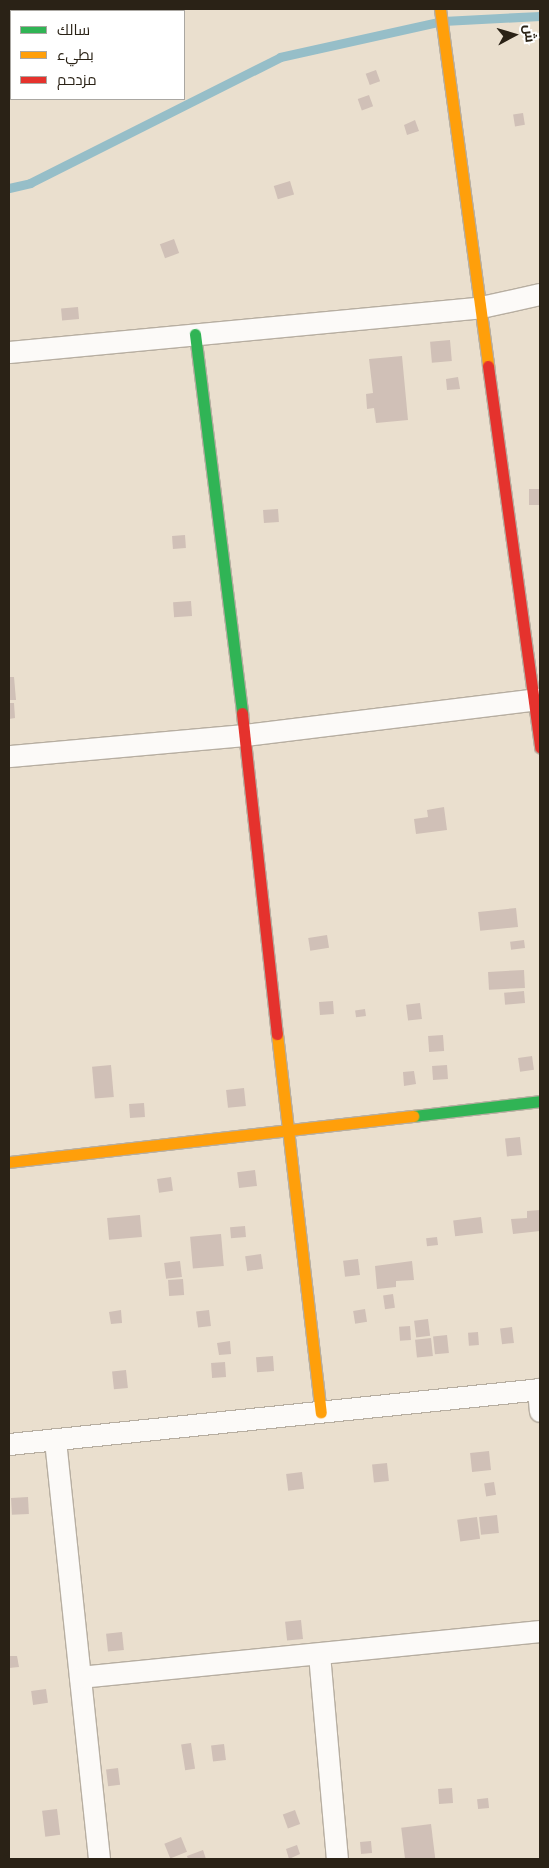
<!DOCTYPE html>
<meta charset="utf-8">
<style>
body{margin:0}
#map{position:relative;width:549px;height:1868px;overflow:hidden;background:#eadfce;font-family:"Fira Sans",Cairo,sans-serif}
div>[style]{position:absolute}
.stream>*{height:9px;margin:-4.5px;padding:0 4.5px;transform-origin:4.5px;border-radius:4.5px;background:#96bec8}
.building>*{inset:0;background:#d0c0b7;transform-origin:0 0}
.roads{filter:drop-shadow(1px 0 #b7aea1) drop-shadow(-1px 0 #b7aea1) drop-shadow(0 1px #b7aea1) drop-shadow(0 -1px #b7aea1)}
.street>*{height:21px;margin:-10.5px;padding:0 10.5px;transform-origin:10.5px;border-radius:10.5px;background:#fcfaf8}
.fast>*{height:11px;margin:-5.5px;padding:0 5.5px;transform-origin:5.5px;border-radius:5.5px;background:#30b455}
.slow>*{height:11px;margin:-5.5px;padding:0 5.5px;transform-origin:5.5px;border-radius:5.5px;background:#ff9f0a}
.jam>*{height:11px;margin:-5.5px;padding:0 5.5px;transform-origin:5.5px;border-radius:5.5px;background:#e5322d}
span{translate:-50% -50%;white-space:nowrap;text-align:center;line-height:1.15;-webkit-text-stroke:5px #fff;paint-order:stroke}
.frame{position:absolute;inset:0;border:10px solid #2a2216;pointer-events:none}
.legend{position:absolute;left:10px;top:10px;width:175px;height:90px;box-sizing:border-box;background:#fff;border:1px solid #aaa7a2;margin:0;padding:6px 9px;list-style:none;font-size:15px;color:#2a2216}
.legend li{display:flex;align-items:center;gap:10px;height:25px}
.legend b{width:25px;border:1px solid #aaa7a2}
.north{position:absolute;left:489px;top:10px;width:50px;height:50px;-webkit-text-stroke:4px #fff;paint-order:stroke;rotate:84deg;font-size:14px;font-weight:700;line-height:20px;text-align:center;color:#2a2216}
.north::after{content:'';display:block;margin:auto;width:18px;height:22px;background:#2a2216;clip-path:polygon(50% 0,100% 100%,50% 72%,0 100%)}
</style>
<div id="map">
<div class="stream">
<i style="left:9px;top:188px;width:22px;rotate:-13deg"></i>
<i style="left:30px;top:183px;width:280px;rotate:-26.7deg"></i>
<i style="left:280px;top:57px;width:167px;rotate:-12.5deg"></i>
<i style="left:443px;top:21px;width:97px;rotate:-3deg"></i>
</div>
<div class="building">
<i style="left:376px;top:70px;width:12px;height:11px;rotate:70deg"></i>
<i style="left:369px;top:95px;width:12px;height:12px;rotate:70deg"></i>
<i style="left:523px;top:113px;width:12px;height:10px;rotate:81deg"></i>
<i style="clip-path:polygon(415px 120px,419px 131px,407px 135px,404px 125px)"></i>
<i style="left:290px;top:181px;width:14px;height:17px;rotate:73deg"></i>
<i style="left:174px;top:239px;width:15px;height:15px;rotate:70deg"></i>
<i style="left:78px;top:307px;width:12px;height:17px;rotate:85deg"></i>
<i style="left:450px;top:340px;width:21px;height:20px;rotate:85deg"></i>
<i style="clip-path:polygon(402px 356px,408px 420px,376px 423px,374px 408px,367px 409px,366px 394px,373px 393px,369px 359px)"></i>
<i style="clip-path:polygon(458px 377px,460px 389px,447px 390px,446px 379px)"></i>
<i style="left:540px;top:489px;width:16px;height:11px;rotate:90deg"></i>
<i style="left:278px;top:509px;width:13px;height:15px;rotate:86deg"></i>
<i style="left:185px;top:535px;width:13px;height:13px;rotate:86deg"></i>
<i style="left:191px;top:601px;width:15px;height:18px;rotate:86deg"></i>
<i style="clip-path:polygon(9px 677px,14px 677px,16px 700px,9px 700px)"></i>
<i style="clip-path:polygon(9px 703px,14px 703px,15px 718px,9px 719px)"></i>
<i style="clip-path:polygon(444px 807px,447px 830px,416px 834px,414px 819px,428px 817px,427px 810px)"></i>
<i style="left:516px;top:908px;width:19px;height:38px;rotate:84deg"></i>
<i style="left:327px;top:935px;width:13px;height:19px;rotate:81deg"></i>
<i style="left:524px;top:940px;width:8px;height:14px;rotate:83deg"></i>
<i style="left:524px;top:970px;width:18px;height:36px;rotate:87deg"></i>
<i style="left:524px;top:991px;width:12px;height:20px;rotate:85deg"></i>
<i style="left:333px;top:1001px;width:13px;height:14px;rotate:86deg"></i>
<i style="left:420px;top:1003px;width:16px;height:14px;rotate:83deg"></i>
<i style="left:365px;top:1009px;width:7px;height:10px;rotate:82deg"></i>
<i style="left:443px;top:1035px;width:16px;height:15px;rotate:86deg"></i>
<i style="left:532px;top:1056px;width:14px;height:14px;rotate:82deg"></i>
<i style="left:111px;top:1065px;width:32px;height:19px;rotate:85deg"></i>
<i style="left:447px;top:1065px;width:14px;height:15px;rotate:86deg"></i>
<i style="clip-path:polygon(414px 1071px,416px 1084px,404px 1086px,403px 1072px)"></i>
<i style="left:244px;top:1088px;width:18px;height:18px;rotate:84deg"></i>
<i style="left:144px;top:1103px;width:14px;height:15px;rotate:86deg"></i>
<i style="left:520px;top:1137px;width:18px;height:15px;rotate:84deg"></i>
<i style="left:255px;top:1170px;width:16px;height:18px;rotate:83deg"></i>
<i style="left:171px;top:1177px;width:14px;height:14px;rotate:82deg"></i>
<i style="clip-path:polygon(540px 1210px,540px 1231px,513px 1234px,511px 1219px,527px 1218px,527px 1211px)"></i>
<i style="left:140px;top:1215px;width:22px;height:33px;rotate:85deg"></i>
<i style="left:481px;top:1217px;width:16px;height:28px;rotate:83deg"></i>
<i style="left:245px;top:1226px;width:11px;height:15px;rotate:85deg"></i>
<i style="left:221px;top:1234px;width:32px;height:31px;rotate:85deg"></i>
<i style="left:437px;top:1237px;width:8px;height:11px;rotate:83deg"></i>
<i style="left:261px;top:1254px;width:15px;height:16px;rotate:82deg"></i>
<i style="left:358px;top:1259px;width:16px;height:15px;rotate:83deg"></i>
<i style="left:180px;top:1261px;width:16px;height:16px;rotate:83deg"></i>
<i style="clip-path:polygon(412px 1261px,414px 1280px,396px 1281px,396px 1287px,377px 1289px,375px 1266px)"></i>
<i style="left:183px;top:1279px;width:16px;height:15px;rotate:86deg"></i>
<i style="left:393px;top:1294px;width:14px;height:10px;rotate:82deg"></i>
<i style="left:365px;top:1309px;width:13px;height:12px;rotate:81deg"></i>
<i style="clip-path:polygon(121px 1310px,122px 1323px,111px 1324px,109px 1312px)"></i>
<i style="left:209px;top:1310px;width:16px;height:13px;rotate:83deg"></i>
<i style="left:428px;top:1319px;width:17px;height:14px;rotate:83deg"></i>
<i style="left:410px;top:1326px;width:14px;height:11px;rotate:86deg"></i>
<i style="left:512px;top:1327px;width:16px;height:12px;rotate:83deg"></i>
<i style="left:478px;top:1332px;width:13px;height:10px;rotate:86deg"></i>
<i style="left:447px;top:1335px;width:18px;height:14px;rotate:84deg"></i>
<i style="left:431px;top:1338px;width:18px;height:16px;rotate:84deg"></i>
<i style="clip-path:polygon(230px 1341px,231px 1354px,219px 1355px,217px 1343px)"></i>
<i style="left:273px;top:1356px;width:15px;height:17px;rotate:86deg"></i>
<i style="left:225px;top:1362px;width:15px;height:14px;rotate:86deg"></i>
<i style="left:126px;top:1370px;width:18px;height:14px;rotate:84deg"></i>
<i style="left:489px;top:1451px;width:19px;height:19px;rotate:84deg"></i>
<i style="left:387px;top:1463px;width:18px;height:15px;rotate:84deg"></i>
<i style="left:302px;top:1472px;width:17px;height:16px;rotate:83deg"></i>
<i style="left:494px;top:1482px;width:13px;height:10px;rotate:81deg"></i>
<i style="left:28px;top:1497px;width:17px;height:17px;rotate:87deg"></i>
<i style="left:497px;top:1515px;width:18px;height:18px;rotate:84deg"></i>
<i style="left:477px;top:1517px;width:22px;height:20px;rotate:82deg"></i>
<i style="left:301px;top:1620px;width:19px;height:16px;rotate:84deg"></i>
<i style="left:122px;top:1632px;width:18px;height:16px;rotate:84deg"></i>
<i style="clip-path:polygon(9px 1656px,17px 1656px,19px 1667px,9px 1668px)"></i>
<i style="left:46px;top:1689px;width:14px;height:15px;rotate:82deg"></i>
<i style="left:191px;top:1743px;width:26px;height:10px;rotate:81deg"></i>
<i style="left:224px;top:1744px;width:16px;height:13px;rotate:83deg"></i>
<i style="left:118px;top:1768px;width:17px;height:12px;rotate:83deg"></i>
<i style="left:452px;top:1788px;width:15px;height:14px;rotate:86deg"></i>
<i style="left:488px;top:1798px;width:10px;height:11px;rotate:84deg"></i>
<i style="left:57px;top:1809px;width:26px;height:15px;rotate:83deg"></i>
<i style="left:295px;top:1810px;width:15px;height:13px;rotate:70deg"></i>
<i style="left:431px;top:1824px;width:35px;height:30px;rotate:83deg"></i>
<i style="left:181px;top:1837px;width:16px;height:18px;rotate:68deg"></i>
<i style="left:371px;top:1841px;width:12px;height:11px;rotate:85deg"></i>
<i style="clip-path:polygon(297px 1845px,300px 1854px,289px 1859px,286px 1849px)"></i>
<i style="clip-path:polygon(203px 1850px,206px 1859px,188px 1859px,187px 1856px)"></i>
</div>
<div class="roads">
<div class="street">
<i style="left:9px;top:352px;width:474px;rotate:-5.4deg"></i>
<i style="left:481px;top:307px;width:60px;rotate:-12.4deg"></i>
<i style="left:9px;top:756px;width:237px;rotate:-5.1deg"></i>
<i style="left:245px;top:735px;width:297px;rotate:-7deg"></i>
<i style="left:538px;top:1389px;width:22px;rotate:85deg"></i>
<i style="left:55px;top:1440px;width:421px;rotate:84deg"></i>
<i style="left:9px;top:1444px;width:534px;rotate:-5.91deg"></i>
<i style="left:319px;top:1654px;width:206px;rotate:85deg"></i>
<i style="left:80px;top:1677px;width:462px;rotate:-5.7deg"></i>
</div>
<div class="fast">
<i style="left:195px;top:334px;width:382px;rotate:82.9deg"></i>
<i style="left:413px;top:1116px;width:128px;rotate:-6.7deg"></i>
</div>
<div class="slow">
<i style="left:440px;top:9px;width:360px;rotate:82.3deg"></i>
<i style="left:277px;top:1034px;width:381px;rotate:83.4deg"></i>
<i style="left:9px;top:1162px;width:407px;rotate:-6.5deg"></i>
</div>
<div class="jam">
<i style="left:488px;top:366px;width:385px;rotate:82.2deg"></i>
<i style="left:242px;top:713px;width:323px;rotate:83.8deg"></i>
</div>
</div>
<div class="frame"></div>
<ul class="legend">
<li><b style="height:6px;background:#30b455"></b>سالك</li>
<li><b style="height:6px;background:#ff9f0a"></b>بطيء</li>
<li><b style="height:6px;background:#e5322d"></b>مزدحم</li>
</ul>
<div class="north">ش</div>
</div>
